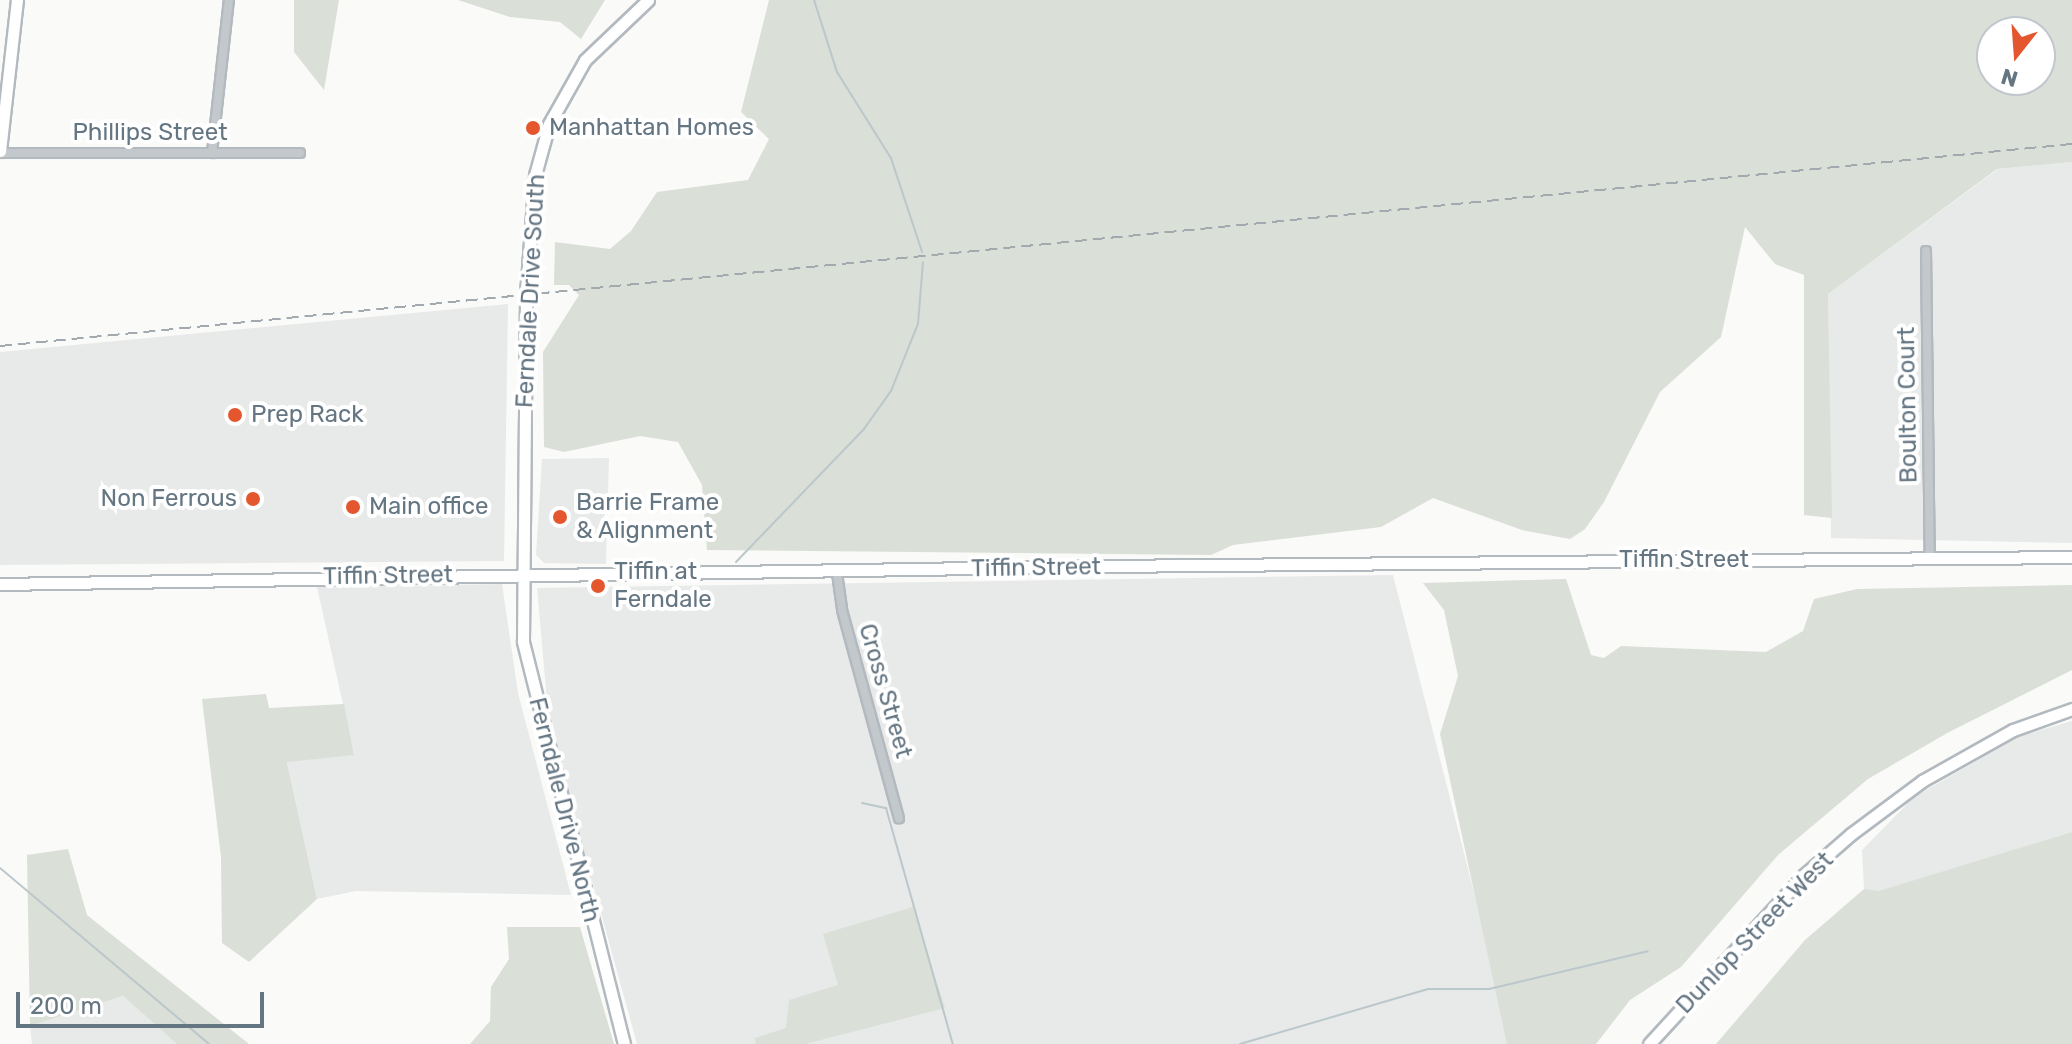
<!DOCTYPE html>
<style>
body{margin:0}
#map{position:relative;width:2072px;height:1044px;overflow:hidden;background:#fafaf8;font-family:Rubik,sans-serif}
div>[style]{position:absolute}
.built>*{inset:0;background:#e8e9e9}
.green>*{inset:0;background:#dadfd7}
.stream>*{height:2px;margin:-1px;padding:0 1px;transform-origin:1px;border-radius:1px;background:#bbc7cb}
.roads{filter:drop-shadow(2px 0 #b3babf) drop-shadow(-2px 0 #b3babf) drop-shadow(0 2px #b3babf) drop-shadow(0 -2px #b3babf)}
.street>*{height:8px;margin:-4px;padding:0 4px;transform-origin:4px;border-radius:4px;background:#c3c8cc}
.secondary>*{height:11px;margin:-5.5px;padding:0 5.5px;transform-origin:5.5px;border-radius:5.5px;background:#fff}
.rail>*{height:2px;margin-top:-1px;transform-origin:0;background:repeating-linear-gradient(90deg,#a2aab0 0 12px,transparent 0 18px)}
.dots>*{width:22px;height:22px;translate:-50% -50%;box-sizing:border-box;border:4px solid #fff;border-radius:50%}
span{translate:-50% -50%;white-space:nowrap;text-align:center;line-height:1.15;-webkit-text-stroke:8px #fff;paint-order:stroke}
.poi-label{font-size:24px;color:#657683}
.left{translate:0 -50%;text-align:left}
.right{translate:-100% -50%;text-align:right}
.street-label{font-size:24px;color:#657683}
.north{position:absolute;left:1976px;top:16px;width:80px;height:80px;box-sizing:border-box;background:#fff;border:2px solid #c1c8cd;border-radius:50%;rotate:197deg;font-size:22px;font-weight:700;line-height:32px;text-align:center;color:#657683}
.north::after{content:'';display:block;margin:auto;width:28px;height:36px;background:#e4572e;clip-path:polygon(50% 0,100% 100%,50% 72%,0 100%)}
.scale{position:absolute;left:16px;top:992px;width:248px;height:36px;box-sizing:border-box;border:4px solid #657683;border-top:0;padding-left:10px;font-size:24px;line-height:28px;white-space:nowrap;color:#657683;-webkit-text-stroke:6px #fff;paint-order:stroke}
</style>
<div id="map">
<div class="built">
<i style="clip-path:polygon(2072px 162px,2072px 543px,1831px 538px,1828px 294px,1998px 169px)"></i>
<i style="clip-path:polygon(508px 304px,504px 561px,0 565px,0 352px)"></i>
<i style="clip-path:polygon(609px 458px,606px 564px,544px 563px,536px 555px,542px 459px)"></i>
<i style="clip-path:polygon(1393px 575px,1497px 982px,1507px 1044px,637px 1044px,549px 724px,537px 588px)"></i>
<i style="clip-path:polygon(502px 584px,518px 693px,571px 895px,356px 891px,317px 899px,287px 761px,354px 754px,317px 587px)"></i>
<i style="clip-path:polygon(2072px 721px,2072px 832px,1879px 892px,1864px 889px,1862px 850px,1914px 797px,2020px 736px)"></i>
<i style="clip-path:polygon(123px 996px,177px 1044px,32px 1044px,30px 1026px)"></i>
</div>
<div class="green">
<i style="clip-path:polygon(294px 0,339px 0,324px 90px,294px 52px)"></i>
<i style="clip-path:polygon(458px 0,605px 0,581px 39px,560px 22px,510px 17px)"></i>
<i style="clip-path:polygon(evenodd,769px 0,2072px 0,2072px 162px,1997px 169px,1828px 294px,1832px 518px,1804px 515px,1804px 275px,1775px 264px,1745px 227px,1721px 337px,1660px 392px,1604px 502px,1585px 529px,1570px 539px,1522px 530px,1433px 498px,1381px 527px,1233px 545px,1211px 555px,707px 550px,702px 485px,678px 442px,640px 436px,564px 452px,544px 447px,543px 352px,579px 295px,569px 285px,554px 285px,555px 242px,610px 249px,631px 231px,657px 192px,748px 180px,769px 139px,741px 112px,769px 0,1992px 32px,2040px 32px,2040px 80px,1992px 80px,1992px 32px)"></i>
<i style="clip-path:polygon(1566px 579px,1591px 655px,1604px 658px,1621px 646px,1766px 652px,1803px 631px,1814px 599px,1857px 589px,2072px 585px,2072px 670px,1949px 732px,1868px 779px,1778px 855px,1681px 967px,1630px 1000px,1596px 1044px,1507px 1044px,1440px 734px,1458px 676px,1444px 610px,1423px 583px)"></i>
<i style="clip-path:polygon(266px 694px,269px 708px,344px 704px,354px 755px,287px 762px,317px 899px,249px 962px,222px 943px,221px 857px,202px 699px)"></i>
<i style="clip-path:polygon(2072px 832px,2072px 1044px,1716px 1044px,1805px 940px,1864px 889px,1879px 891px)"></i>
<i style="clip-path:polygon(68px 849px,87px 915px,249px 1044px,177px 1044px,123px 996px,30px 1026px,27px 855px)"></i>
<i style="clip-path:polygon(913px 907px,945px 1008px,805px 1044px,756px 1044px,755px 1038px,786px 1028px,789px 1000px,838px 985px,823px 934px)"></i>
<i style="clip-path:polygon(507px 927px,580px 927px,614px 1044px,470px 1044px,490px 1021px,491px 987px,509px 959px)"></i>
</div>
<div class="stream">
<i style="left:814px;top:0;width:76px;rotate:72.3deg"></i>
<i style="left:837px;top:72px;width:102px;rotate:57.9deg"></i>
<i style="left:891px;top:158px;width:99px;rotate:71.7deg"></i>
<i style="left:736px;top:562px;width:185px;rotate:-46.1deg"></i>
<i style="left:864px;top:429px;width:47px;rotate:-54.6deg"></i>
<i style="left:891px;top:391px;width:72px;rotate:-68.1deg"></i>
<i style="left:918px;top:324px;width:62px;rotate:-85.4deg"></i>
<i style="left:862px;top:803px;width:25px;rotate:12deg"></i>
<i style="left:886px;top:808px;width:245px;rotate:74.2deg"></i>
<i style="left:0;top:868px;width:273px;rotate:40.1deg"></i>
<i style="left:1240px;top:1044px;width:196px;rotate:-16.3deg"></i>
<i style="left:1428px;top:989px;width:61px"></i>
<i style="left:1489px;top:989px;width:163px;rotate:-13.4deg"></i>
</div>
<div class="roads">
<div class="street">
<i style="left:0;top:153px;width:300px"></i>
<i style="left:212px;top:153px;width:154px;rotate:-83.7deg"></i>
<i style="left:1926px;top:251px;width:307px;rotate:89.3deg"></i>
<i style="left:837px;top:573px;width:37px;rotate:82deg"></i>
<i style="left:842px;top:610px;width:216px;rotate:74.7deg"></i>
</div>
<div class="secondary">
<i style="left:0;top:151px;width:152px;rotate:-83.6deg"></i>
<i style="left:0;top:584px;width:1102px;rotate:-0.94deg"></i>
<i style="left:1102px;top:566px;width:970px;rotate:-0.53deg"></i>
<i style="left:624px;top:1044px;width:415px;rotate:-104.1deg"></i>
<i style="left:523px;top:641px;width:347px;rotate:-89.5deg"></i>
<i style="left:526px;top:294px;width:119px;rotate:-85.7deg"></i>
<i style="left:535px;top:175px;width:53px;rotate:-74.6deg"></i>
<i style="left:549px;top:124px;width:73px;rotate:-60.6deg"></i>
<i style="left:585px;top:60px;width:87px;rotate:-43.6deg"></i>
<i style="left:1649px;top:1044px;width:229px;rotate:-47.5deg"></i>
<i style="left:1804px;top:875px;width:62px;rotate:-41.1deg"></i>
<i style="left:1851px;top:834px;width:89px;rotate:-36.7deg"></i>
<i style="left:1922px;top:781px;width:104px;rotate:-29.3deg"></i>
<i style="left:2013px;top:730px;width:63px;rotate:-19.6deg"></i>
</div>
</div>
<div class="rail">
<i style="left:0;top:346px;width:2082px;rotate:-5.57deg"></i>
</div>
<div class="dots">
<i style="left:533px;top:128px;background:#e4572e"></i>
<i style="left:235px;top:415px;background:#e4572e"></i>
<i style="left:253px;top:499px;background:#e4572e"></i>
<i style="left:353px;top:507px;background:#e4572e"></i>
<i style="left:560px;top:517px;background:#e4572e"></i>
<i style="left:598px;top:586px;background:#e4572e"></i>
</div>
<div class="poi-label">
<span class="left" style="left:549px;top:128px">Manhattan Homes</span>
<span class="left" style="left:251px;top:415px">Prep Rack</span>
<span class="right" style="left:237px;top:499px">Non Ferrous</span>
<span class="left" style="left:576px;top:517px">Barrie Frame<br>&amp; Alignment</span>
<span class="left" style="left:369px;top:507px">Main office</span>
<span class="left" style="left:614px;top:586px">Tiffin at<br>Ferndale</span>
</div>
<div class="street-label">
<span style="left:150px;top:133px">Phillips Street</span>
<span style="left:531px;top:291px;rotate:-87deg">Ferndale Drive South</span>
<span style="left:1908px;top:405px;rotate:-91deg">Boulton Court</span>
<span style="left:1684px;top:560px">Tiffin Street</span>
<span style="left:1036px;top:568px;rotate:-1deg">Tiffin Street</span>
<span style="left:388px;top:576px;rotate:-1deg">Tiffin Street</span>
<span style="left:885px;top:691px;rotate:74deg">Cross Street</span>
<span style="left:564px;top:810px;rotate:76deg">Ferndale Drive North</span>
<span style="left:1755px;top:933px;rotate:-46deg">Dunlop Street West</span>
</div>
<div class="north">N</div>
<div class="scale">200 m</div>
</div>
